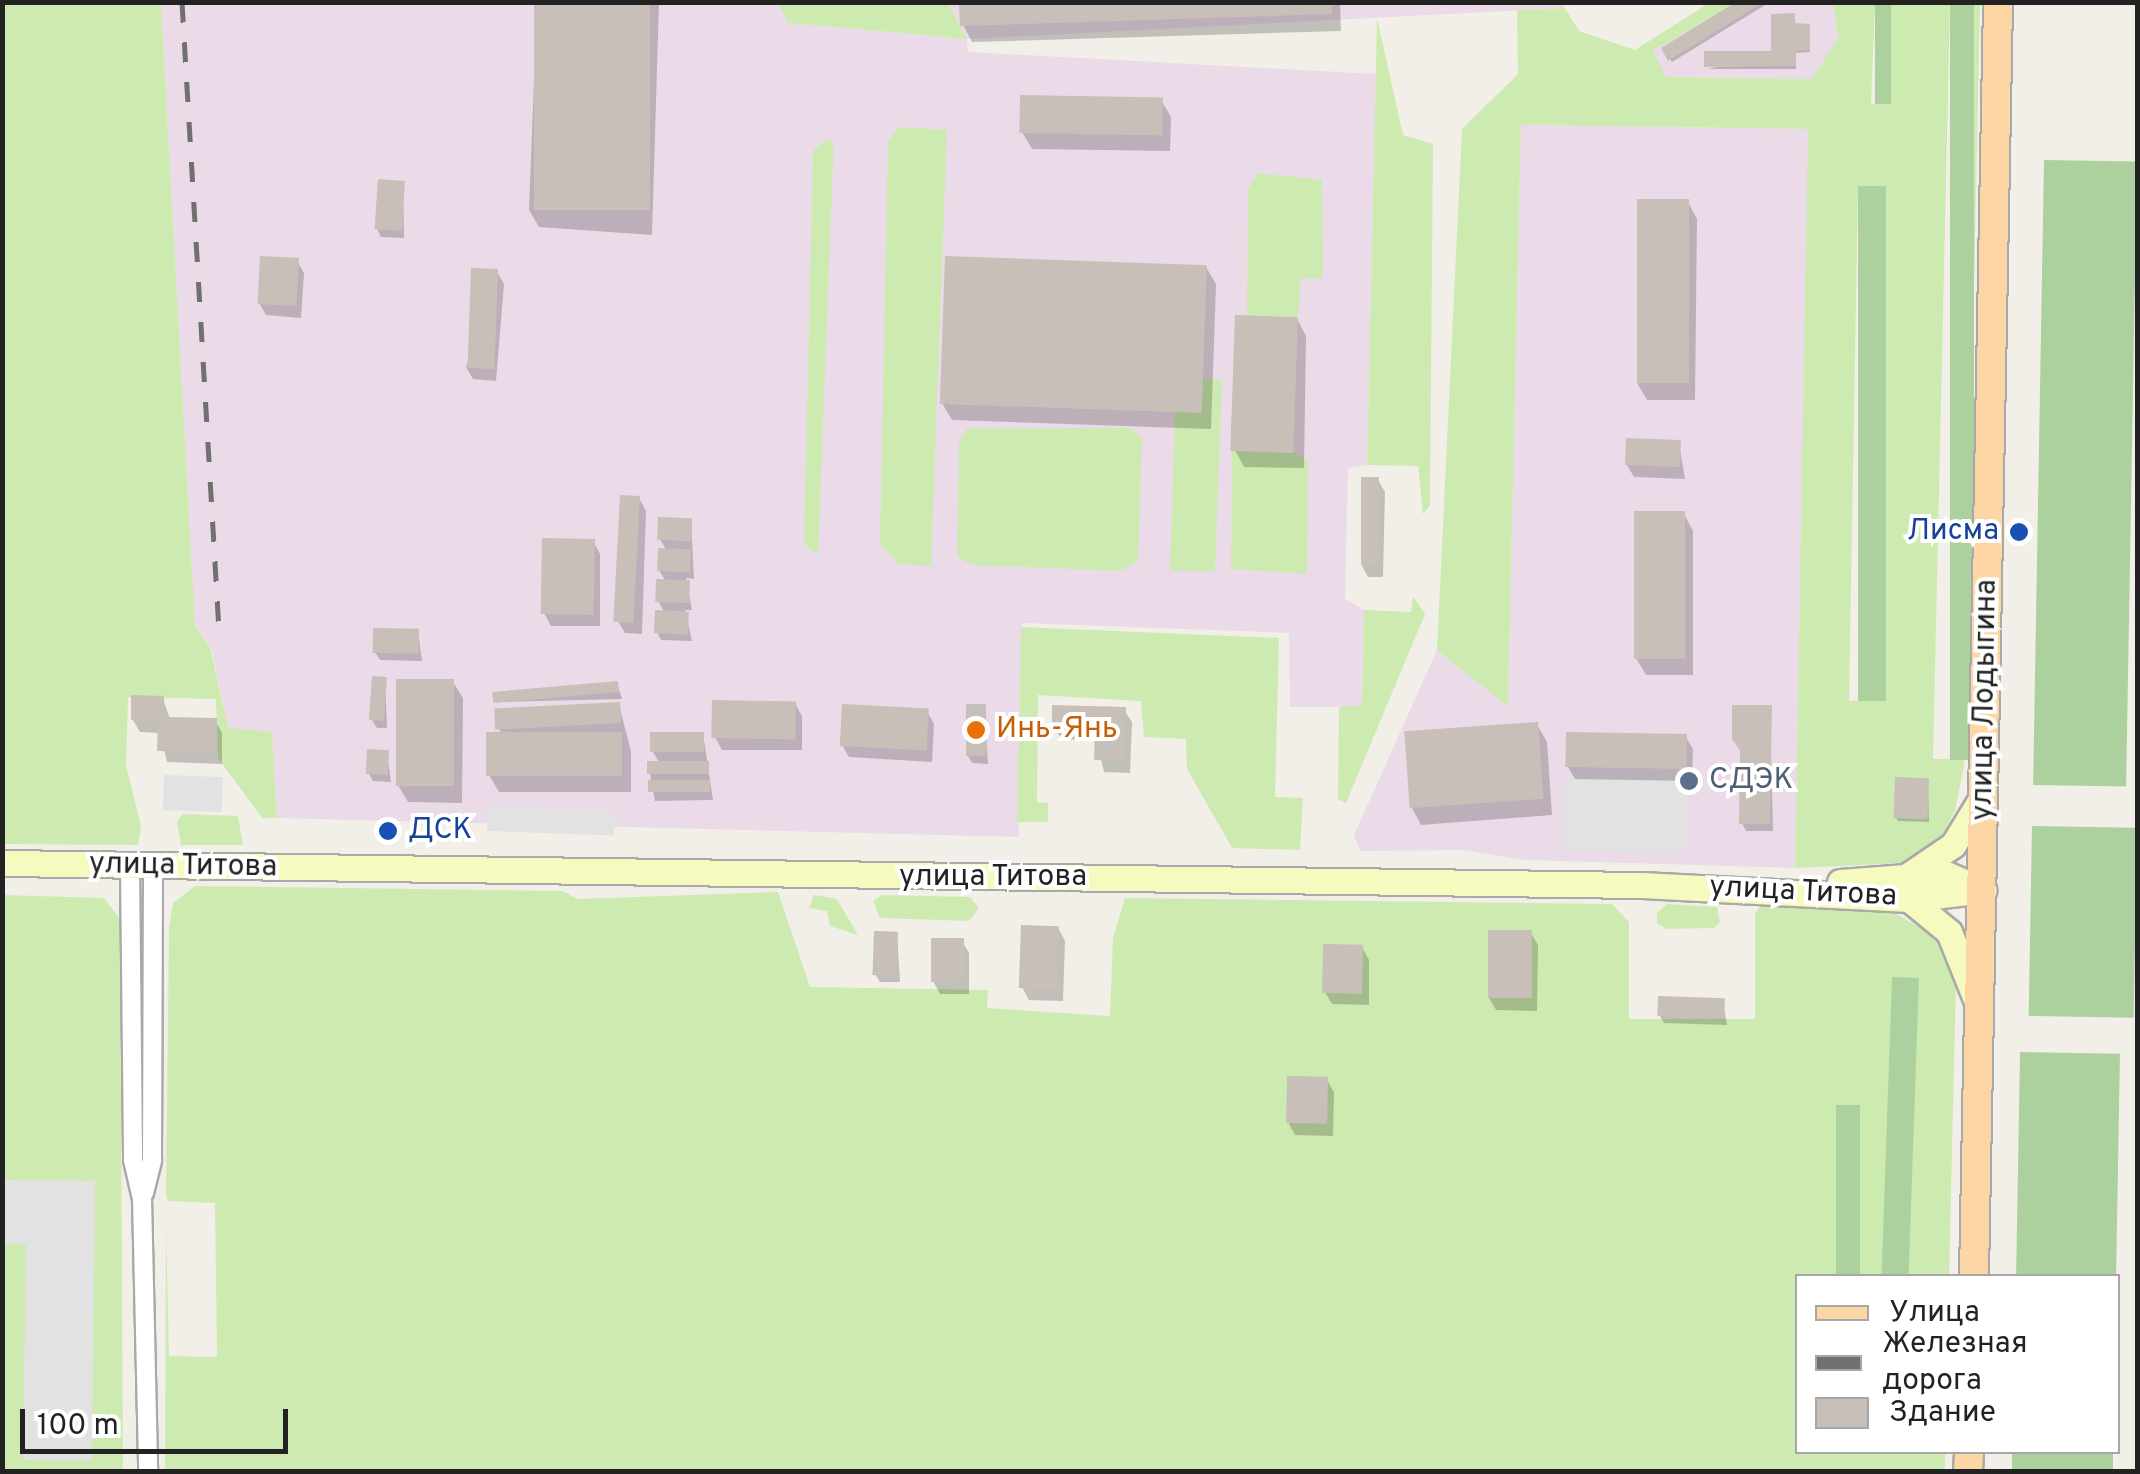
<!DOCTYPE html>
<meta charset="utf-8">
<style>
body{margin:0}
#map{position:relative;width:2140px;height:1474px;overflow:hidden;background:#f2efe9;font-family:Overpass,sans-serif}
div>[style]{position:absolute}
.industrial>*{inset:0;background:#ebdbe8}
.grass>*{inset:0;background:#cdebb0}
.forest>*{inset:0;background:#add19e;transform-origin:0 0}
.parking>*{inset:0;background:#e2e2e2;transform-origin:0 0}
.shadow>*{inset:0;background:#0003}
.building>*{inset:0;background:#c7bfb8;transform-origin:0 0}
.roads{filter:drop-shadow(2px 0 #a9a9a9) drop-shadow(-2px 0 #a9a9a9) drop-shadow(0 2px #a9a9a9) drop-shadow(0 -2px #a9a9a9)}
.street>*{height:18px;margin:-9px;padding:0 9px;transform-origin:9px;border-radius:9px;background:#fff}
.secondary>*{height:25px;margin:-12.5px;padding:0 12.5px;transform-origin:12.5px;border-radius:12.5px;background:#f7fabf}
.primary>*{height:28px;margin:-14px;padding:0 14px;transform-origin:14px;border-radius:14px;background:#fcd6a4}
.rail>*{height:5px;margin-top:-2.5px;transform-origin:0;background:repeating-linear-gradient(90deg,#707070 0 20px,transparent 0 40px)}
.dots>*{width:28px;height:28px;translate:-50% -50%;box-sizing:border-box;border:5px solid #fff;border-radius:50%}
span{translate:-50% -50%;white-space:nowrap;text-align:center;line-height:1.15;-webkit-text-stroke:8px #fff;paint-order:stroke}
.transit-label{font-size:30px;color:#164399}
.right{translate:-100% -50%;text-align:right}
.left{translate:0 -50%;text-align:left}
.street-label{font-size:30px;color:#222}
.food-label{font-size:30px;color:#c56008}
.service-label{font-size:30px;color:#4e5e75}
.frame{position:absolute;inset:0;border:5px solid #222;pointer-events:none}
.legend{position:absolute;left:1795px;top:1274px;width:325px;height:180px;box-sizing:border-box;background:#fff;border:2px solid #a7a7a7;margin:0;padding:12px 18px;list-style:none;font-size:30px;color:#222}
.legend li{display:flex;align-items:center;gap:20px;height:50px}
.legend b{width:50px;border:2px solid #a7a7a7}
.scale{position:absolute;left:20px;top:1409px;width:268px;height:45px;box-sizing:border-box;border:5px solid #222;border-top:0;padding-left:12px;font-size:30px;line-height:35px;white-space:nowrap;color:#222;-webkit-text-stroke:8px #fff;paint-order:stroke}
</style>
<div id="map">
<div class="industrial">
<i style="clip-path:polygon(778px 2px,788px 23px,966px 39px,948px 3px,1562px 2px,1565px 8px,967px 39px,968px 52px,1376px 74px,1367px 465px,1348px 468px,1345px 599px,1364px 610px,1362px 707px,1290px 707px,1289px 633px,1022px 623px,1019px 837px,277px 818px,272px 732px,228px 729px,212px 650px,195px 625px,161px 3px)"></i>
<i style="clip-path:polygon(1735px 3px,1833px 3px,1838px 38px,1813px 79px,1666px 77px,1652px 51px)"></i>
<i style="clip-path:polygon(1521px 125px,1809px 129px,1795px 868px,1525px 860px,1464px 850px,1360px 851px,1354px 835px,1437px 650px,1508px 706px)"></i>
</div>
<div class="grass">
<i style="clip-path:polygon(3px 3px,161px 3px,195px 625px,211px 650px,228px 728px,272px 732px,277px 818px,262px 818px,218px 758px,216px 699px,128px 697px,126px 765px,141px 826px,138px 845px,3px 844px)"></i>
<i style="clip-path:polygon(778px 3px,948px 3px,967px 39px,788px 23px)"></i>
<i style="clip-path:polygon(evenodd,1709px 3px,1735px 3px,1653px 51px,1666px 77px,1812px 79px,1838px 38px,1833px 3px,1875px 3px,1871px 104px,1887px 103px,1891px 3px,1950px 3px,1933px 759px,1954px 759px,1974px 3px,1980px 3px,1964px 765px,1955px 811px,1940px 839px,1905px 863px,1795px 868px,1808px 129px,1521px 125px,1508px 707px,1437px 650px,1462px 129px,1518px 74px,1517px 10px,1565px 8px,1579px 31px,1635px 50px,1709px 3px,1858px 186px,1885px 186px,1876px 701px,1849px 701px,1858px 186px)"></i>
<i style="clip-path:polygon(1377px 18px,1403px 135px,1433px 144px,1430px 505px,1423px 514px,1418px 466px,1367px 465px)"></i>
<i style="clip-path:polygon(899px 127px,947px 130px,931px 566px,898px 564px,880px 544px,888px 142px)"></i>
<i style="clip-path:polygon(825px 140px,833px 143px,833px 164px,818px 555px,804px 544px,813px 151px)"></i>
<i style="clip-path:polygon(1258px 173px,1322px 180px,1323px 278px,1301px 279px,1298px 317px,1247px 316px,1248px 189px)"></i>
<i style="clip-path:polygon(1203px 378px,1222px 380px,1215px 571px,1170px 571px,1175px 412px,1202px 412px)"></i>
<i style="clip-path:polygon(967px 428px,1130px 428px,1142px 438px,1138px 562px,1119px 571px,971px 565px,957px 556px,959px 443px)"></i>
<i style="clip-path:polygon(1232px 451px,1295px 452px,1308px 462px,1307px 574px,1231px 569px)"></i>
<i style="clip-path:polygon(1413px 596px,1425px 614px,1346px 803px,1338px 799px,1339px 707px,1362px 706px,1364px 610px,1411px 612px)"></i>
<i style="clip-path:polygon(1021px 627px,1279px 638px,1275px 797px,1303px 798px,1300px 850px,1232px 848px,1187px 769px,1186px 739px,1144px 737px,1141px 701px,1038px 695px,1037px 802px,1048px 803px,1048px 822px,1017px 822px)"></i>
<i style="clip-path:polygon(182px 814px,238px 816px,243px 845px,181px 845px,177px 822px)"></i>
<i style="clip-path:polygon(195px 886px,563px 891px,577px 899px,778px 892px,810px 987px,988px 990px,987px 1008px,1110px 1016px,1113px 938px,1125px 898px,1612px 904px,1629px 922px,1629px 1019px,1755px 1019px,1755px 914px,1761px 905px,1891px 911px,1934px 936px,1956px 981px,1949px 1276px,1798px 1276px,1798px 1452px,1945px 1452px,1945px 1471px,165px 1472px,166px 1225px,169px 1356px,217px 1357px,215px 1203px,168px 1201px,166px 1195px,169px 929px,173px 903px)"></i>
<i style="clip-path:polygon(3px 895px,104px 898px,120px 919px,123px 1471px,3px 1472px)"></i>
<i style="clip-path:polygon(814px 895px,837px 899px,858px 935px,830px 926px,827px 911px,809px 908px)"></i>
<i style="clip-path:polygon(882px 895px,970px 897px,979px 908px,969px 921px,880px 918px,873px 901px)"></i>
<i style="clip-path:polygon(1667px 904px,1717px 907px,1720px 922px,1714px 928px,1666px 929px,1657px 923px,1657px 913px)"></i>
</div>
<div class="forest">
<i style="left:1875px;top:3px;width:16px;height:101px"></i>
<i style="left:1950px;top:3px;width:24px;height:757px"></i>
<i style="left:2044px;top:160px;width:93px;height:625px;rotate:1deg"></i>
<i style="left:1858px;top:186px;width:28px;height:515px"></i>
<i style="left:2032px;top:826px;width:105px;height:190px;rotate:1deg"></i>
<i style="left:1892px;top:977px;width:27px;height:299px;rotate:2deg"></i>
<i style="left:2020px;top:1052px;width:100px;height:224px;rotate:1deg"></i>
<i style="left:1836px;top:1105px;width:24px;height:171px"></i>
<i style="left:2012px;top:1452px;width:101px;height:19px"></i>
</div>
<div class="parking">
<i style="left:164px;top:775px;width:59px;height:35px;rotate:2deg"></i>
<i style="left:1565px;top:777px;width:122px;height:74px"></i>
<i style="left:488px;top:806px;width:127px;height:25px;rotate:2deg"></i>
<i style="clip-path:polygon(3px 1180px,95px 1181px,92px 1461px,23px 1460px,26px 1245px,3px 1244px)"></i>
</div>
<div class="shadow">
<i style="clip-path:polygon(537px 2px,659px 2px,652px 235px,539px 227px,529px 210px)"></i>
<i style="clip-path:polygon(962px 2px,1340px 2px,1341px 31px,972px 42px,963px 25px)"></i>
<i style="clip-path:polygon(1741px 2px,1770px 2px,1672px 62px,1664px 49px)"></i>
<i style="clip-path:polygon(1794px 15px,1795px 26px,1810px 29px,1810px 52px,1796px 53px,1796px 69px,1708px 69px,1773px 53px)"></i>
<i style="clip-path:polygon(1161px 100px,1171px 117px,1170px 151px,1032px 149px,1022px 132px)"></i>
<i style="clip-path:polygon(403px 183px,404px 238px,381px 237px,377px 229px)"></i>
<i style="clip-path:polygon(1688px 202px,1697px 219px,1695px 400px,1647px 400px,1637px 383px)"></i>
<i style="clip-path:polygon(297px 261px,304px 273px,301px 318px,266px 315px,259px 303px)"></i>
<i style="clip-path:polygon(1206px 267px,1216px 284px,1211px 429px,952px 420px,942px 403px)"></i>
<i style="clip-path:polygon(497px 272px,504px 284px,496px 381px,473px 379px,466px 367px)"></i>
<i style="clip-path:polygon(1297px 319px,1306px 336px,1304px 468px,1244px 467px,1235px 450px)"></i>
<i style="clip-path:polygon(1679px 443px,1685px 479px,1634px 477px,1627px 465px)"></i>
<i style="clip-path:polygon(1378px 480px,1385px 492px,1383px 577px,1368px 577px,1361px 564px)"></i>
<i style="clip-path:polygon(639px 498px,646px 511px,642px 634px,625px 633px,618px 621px)"></i>
<i style="clip-path:polygon(1684px 514px,1693px 531px,1693px 675px,1646px 675px,1636px 658px)"></i>
<i style="clip-path:polygon(691px 520px,694px 579px,686px 578px,692px 610px,685px 610px,692px 641px,661px 640px,657px 632px,665px 613px,658px 601px,666px 582px,659px 570px,667px 551px,660px 539px)"></i>
<i style="clip-path:polygon(593px 541px,600px 554px,600px 626px,551px 626px,544px 613px)"></i>
<i style="clip-path:polygon(418px 631px,422px 661px,380px 660px,375px 652px)"></i>
<i style="clip-path:polygon(385px 680px,387px 728px,377px 728px,372px 720px)"></i>
<i style="clip-path:polygon(453px 682px,463px 698px,462px 803px,408px 802px,398px 785px)"></i>
<i style="clip-path:polygon(617px 683px,622px 699px,499px 702px,494px 695px)"></i>
<i style="clip-path:polygon(163px 699px,170px 719px,215px 720px,222px 733px,222px 764px,167px 762px,160px 733px,140px 732px,133px 720px)"></i>
<i style="clip-path:polygon(795px 703px,802px 716px,802px 750px,722px 750px,715px 737px)"></i>
<i style="clip-path:polygon(619px 705px,631px 751px,631px 792px,499px 792px,489px 775px,503px 735px,497px 726px)"></i>
<i style="clip-path:polygon(984px 707px,988px 764px,972px 763px,968px 756px)"></i>
<i style="clip-path:polygon(1770px 708px,1773px 831px,1746px 831px,1742px 823px)"></i>
<i style="clip-path:polygon(1124px 710px,1132px 722px,1130px 773px,1104px 772px,1097px 741px,1061px 739px,1054px 727px)"></i>
<i style="clip-path:polygon(927px 711px,934px 724px,932px 762px,849px 757px,842px 745px)"></i>
<i style="clip-path:polygon(1537px 725px,1547px 742px,1552px 815px,1421px 825px,1412px 808px)"></i>
<i style="clip-path:polygon(703px 734px,713px 800px,655px 801px,650px 774px,660px 764px,653px 752px)"></i>
<i style="clip-path:polygon(1685px 736px,1693px 749px,1692px 781px,1575px 779px,1568px 767px)"></i>
<i style="clip-path:polygon(387px 753px,391px 782px,373px 781px,369px 774px)"></i>
<i style="clip-path:polygon(1928px 781px,1929px 822px,1898px 821px,1896px 818px)"></i>
<i style="clip-path:polygon(1058px 928px,1065px 941px,1063px 1001px,1029px 1000px,1022px 987px)"></i>
<i style="clip-path:polygon(1531px 933px,1538px 945px,1537px 1011px,1496px 1010px,1489px 998px)"></i>
<i style="clip-path:polygon(897px 934px,900px 982px,880px 982px,875px 974px)"></i>
<i style="clip-path:polygon(962px 941px,969px 953px,969px 994px,940px 994px,933px 981px)"></i>
<i style="clip-path:polygon(1362px 947px,1369px 960px,1369px 1005px,1332px 1004px,1325px 992px)"></i>
<i style="clip-path:polygon(1723px 1001px,1727px 1025px,1664px 1023px,1660px 1016px)"></i>
<i style="clip-path:polygon(1327px 1080px,1334px 1092px,1333px 1136px,1295px 1135px,1288px 1122px)"></i>
</div>
<div class="building">
<i style="left:534px;top:2px;width:116px;height:208px"></i>
<i style="clip-path:polygon(959px 2px,1332px 2px,1332px 14px,960px 26px)"></i>
<i style="clip-path:polygon(1736px 2px,1764px 2px,1668px 61px,1661px 48px)"></i>
<i style="clip-path:polygon(1795px 13px,1795px 23px,1810px 24px,1810px 50px,1796px 51px,1796px 66px,1704px 67px,1704px 51px,1771px 51px,1771px 14px)"></i>
<i style="left:1020px;top:95px;width:143px;height:38px;rotate:1deg"></i>
<i style="left:378px;top:179px;width:27px;height:50px;rotate:4deg"></i>
<i style="left:1637px;top:199px;width:52px;height:184px"></i>
<i style="left:260px;top:256px;width:39px;height:48px;rotate:3deg"></i>
<i style="left:945px;top:256px;width:262px;height:148px;rotate:2deg"></i>
<i style="left:471px;top:268px;width:27px;height:100px;rotate:2deg"></i>
<i style="left:1235px;top:315px;width:63px;height:136px;rotate:2deg"></i>
<i style="left:1626px;top:438px;width:55px;height:27px;rotate:2deg"></i>
<i style="left:1361px;top:477px;width:18px;height:88px"></i>
<i style="left:620px;top:495px;width:20px;height:127px;rotate:3deg"></i>
<i style="left:1634px;top:511px;width:51px;height:148px"></i>
<i style="left:658px;top:517px;width:34px;height:23px;rotate:2deg"></i>
<i style="left:542px;top:538px;width:53px;height:76px;rotate:1deg"></i>
<i style="left:658px;top:548px;width:33px;height:23px;rotate:2deg"></i>
<i style="left:656px;top:579px;width:34px;height:23px;rotate:2deg"></i>
<i style="left:655px;top:610px;width:34px;height:23px;rotate:3deg"></i>
<i style="left:373px;top:628px;width:46px;height:25px;rotate:1deg"></i>
<i style="left:372px;top:676px;width:15px;height:44px;rotate:4deg"></i>
<i style="left:396px;top:679px;width:58px;height:107px"></i>
<i style="left:618px;top:681px;width:11px;height:126px;rotate:85deg"></i>
<i style="clip-path:polygon(131px 695px,164px 696px,164px 717px,217px 718px,216px 752px,157px 751px,158px 721px,131px 720px)"></i>
<i style="left:712px;top:700px;width:84px;height:38px;rotate:1deg"></i>
<i style="left:620px;top:702px;width:21px;height:126px;rotate:87deg"></i>
<i style="left:842px;top:704px;width:87px;height:42px;rotate:3deg"></i>
<i style="left:966px;top:704px;width:20px;height:52px"></i>
<i style="clip-path:polygon(1052px 705px,1126px 707px,1124px 761px,1094px 760px,1095px 729px,1052px 727px)"></i>
<i style="clip-path:polygon(1732px 705px,1772px 705px,1770px 824px,1739px 824px,1740px 751px,1732px 739px)"></i>
<i style="left:1538px;top:722px;width:77px;height:134px;rotate:86deg"></i>
<i style="left:486px;top:732px;width:136px;height:44px"></i>
<i style="left:704px;top:732px;width:20px;height:54px;rotate:90deg"></i>
<i style="left:1566px;top:732px;width:121px;height:35px;rotate:1deg"></i>
<i style="left:367px;top:749px;width:22px;height:25px;rotate:3deg"></i>
<i style="left:709px;top:761px;width:13px;height:62px;rotate:90deg"></i>
<i style="left:1895px;top:777px;width:34px;height:41px;rotate:2deg"></i>
<i style="left:710px;top:780px;width:12px;height:62px;rotate:90deg"></i>
<i style="left:1021px;top:925px;width:38px;height:63px;rotate:2deg"></i>
<i style="left:1488px;top:930px;width:44px;height:68px"></i>
<i style="left:874px;top:931px;width:24px;height:44px;rotate:2deg"></i>
<i style="left:931px;top:938px;width:33px;height:44px"></i>
<i style="left:1323px;top:944px;width:40px;height:49px;rotate:1deg"></i>
<i style="left:1658px;top:996px;width:67px;height:20px;rotate:2deg"></i>
<i style="left:1287px;top:1076px;width:41px;height:47px;rotate:1deg"></i>
</div>
<div class="roads">
<div class="street">
<i style="left:130px;top:866px;width:294px;rotate:89.4deg"></i>
<i style="left:133px;top:1160px;width:39px;rotate:77deg"></i>
<i style="left:142px;top:1198px;width:274px;rotate:88.7deg"></i>
<i style="left:144px;top:1193px;width:34px;rotate:-76deg"></i>
<i style="left:152px;top:1160px;width:294px;rotate:-89.8deg"></i>
</div>
<div class="secondary">
<i style="left:2px;top:863px;width:1640px;rotate:0.77deg"></i>
<i style="left:1642px;top:885px;width:267px;rotate:3deg"></i>
<i style="left:1909px;top:899px;width:75px;rotate:-6.9deg"></i>
<i style="left:1910px;top:874px;width:52px;rotate:-34deg"></i>
<i style="left:1953px;top:845px;width:57px;rotate:-58.5deg"></i>
<i style="left:1840px;top:882px;width:106px;rotate:-4.3deg"></i>
<i style="left:1946px;top:874px;width:40px;rotate:23.4deg"></i>
<i style="left:1909px;top:899px;width:52px;rotate:39.5deg"></i>
<i style="left:1949px;top:932px;width:72px;rotate:68.1deg"></i>
</div>
<div class="primary">
<i style="left:1974px;top:1276px;width:1274px;rotate:-88.92deg"></i>
<i style="left:1968px;top:1472px;width:20px;rotate:-87deg"></i>
</div>
</div>
<div class="rail">
<i style="left:182px;top:2px;width:629px;rotate:86.63deg"></i>
</div>
<div class="dots">
<i style="left:2019px;top:532px;background:#1a4fb4"></i>
<i style="left:976px;top:730px;background:#e8710a"></i>
<i style="left:1689px;top:781px;background:#5c6f8a"></i>
<i style="left:388px;top:831px;background:#1a4fb4"></i>
</div>
<div class="transit-label">
<span class="right" style="left:1999px;top:532px">Лисма</span>
<span class="left" style="left:408px;top:831px">ДСК</span>
</div>
<div class="street-label">
<span style="left:1986px;top:700px;rotate:-89deg">улица Лодыгина</span>
<span style="left:183px;top:867px;rotate:1deg">улица Титова</span>
<span style="left:993px;top:878px">улица Титова</span>
<span style="left:1803px;top:893px;rotate:3deg">улица Титова</span>
</div>
<div class="food-label">
<span class="left" style="left:996px;top:730px">Инь-Янь</span>
</div>
<div class="service-label">
<span class="left" style="left:1709px;top:781px">СДЭК</span>
</div>
<div class="frame"></div>
<ul class="legend">
<li><b style="height:12px;background:#fcd6a4"></b>Улица</li>
<li><b style="height:12px;background:#707070"></b>Железная дорога</li>
<li><b style="height:28px;background:#c7bfb8"></b>Здание</li>
</ul>
<div class="scale">100 m</div>
</div>
